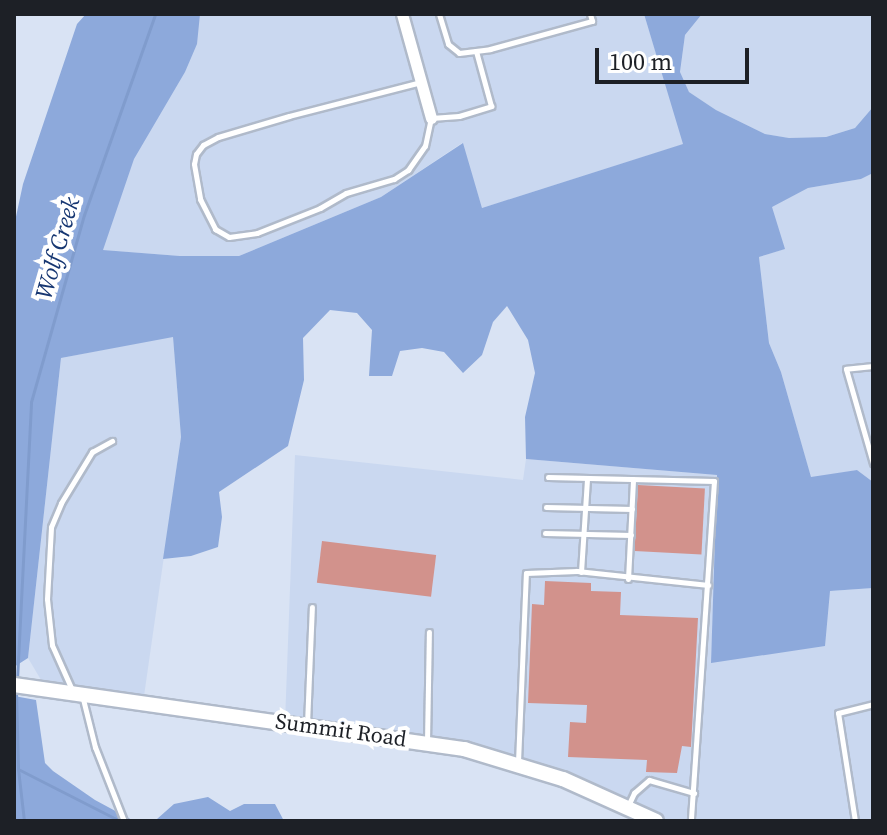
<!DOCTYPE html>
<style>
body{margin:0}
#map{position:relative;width:887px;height:835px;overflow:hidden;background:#d9e3f4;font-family:"Source Serif 4",serif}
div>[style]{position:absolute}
.built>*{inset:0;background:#cad8f0}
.forest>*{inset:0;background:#8da9db}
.stream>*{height:3px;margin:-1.5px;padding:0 1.5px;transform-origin:1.5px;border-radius:1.5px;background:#809ccd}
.building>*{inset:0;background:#d2928c;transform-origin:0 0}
.roads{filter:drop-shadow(2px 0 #b0baca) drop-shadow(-2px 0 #b0baca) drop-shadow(0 2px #b0baca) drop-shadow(0 -2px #b0baca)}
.service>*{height:5px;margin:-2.5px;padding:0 2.5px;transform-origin:2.5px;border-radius:2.5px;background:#fff}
.minor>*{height:11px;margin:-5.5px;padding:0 5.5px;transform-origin:5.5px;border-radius:5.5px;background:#fff}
.tertiary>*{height:14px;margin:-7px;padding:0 7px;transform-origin:7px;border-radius:7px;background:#fff}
span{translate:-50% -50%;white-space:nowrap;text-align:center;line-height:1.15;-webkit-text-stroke:8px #fff;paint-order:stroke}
.street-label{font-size:22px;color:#1d2026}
.water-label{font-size:24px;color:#173772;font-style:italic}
.frame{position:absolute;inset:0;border:16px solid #1d2026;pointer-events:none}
.scale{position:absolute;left:595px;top:48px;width:154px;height:36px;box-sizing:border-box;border:4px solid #1d2026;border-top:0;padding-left:10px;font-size:24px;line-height:28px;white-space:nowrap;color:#1d2026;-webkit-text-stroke:6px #fff;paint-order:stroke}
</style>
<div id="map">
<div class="built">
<i style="clip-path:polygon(155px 14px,644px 14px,684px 144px,482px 208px,462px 143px,381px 197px,239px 256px,180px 256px,102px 250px)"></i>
<i style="clip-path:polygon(702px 14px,873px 14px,873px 107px,855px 128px,826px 137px,789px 138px,765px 134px,716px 110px,689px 92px,680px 73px,685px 35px)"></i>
<i style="clip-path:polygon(873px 173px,873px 482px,857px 470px,811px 478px,781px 372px,769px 343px,759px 257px,784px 249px,771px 207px,808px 188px,861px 179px)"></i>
<i style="clip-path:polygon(173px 336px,181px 437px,143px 703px,47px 690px,28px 658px,61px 358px)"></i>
<i style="clip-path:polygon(295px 455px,523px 480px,526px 459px,718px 475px,711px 663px,830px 591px,873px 588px,873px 821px,656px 821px,515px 763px,285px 722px)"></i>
</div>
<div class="forest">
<i style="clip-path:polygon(86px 14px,200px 14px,197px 44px,185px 72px,134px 159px,103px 250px,180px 256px,239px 256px,381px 197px,463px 143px,482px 208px,683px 144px,644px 14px,702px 14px,685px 35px,680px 72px,689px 92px,716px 110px,765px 134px,789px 138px,826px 137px,855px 128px,873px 107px,873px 173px,861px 179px,808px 188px,772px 207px,785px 249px,759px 257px,769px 343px,781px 372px,811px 477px,857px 470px,873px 482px,873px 588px,830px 591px,825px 646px,711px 663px,717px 475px,526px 459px,525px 417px,535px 373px,528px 340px,507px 306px,493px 322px,482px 355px,463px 373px,444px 352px,422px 348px,400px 351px,392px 376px,369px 376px,372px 330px,357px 313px,330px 310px,303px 338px,304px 380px,288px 446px,219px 492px,222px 517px,218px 547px,191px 556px,163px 559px,181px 437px,173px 337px,61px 358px,28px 658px,14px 667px,14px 226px,23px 184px,77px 24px)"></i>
<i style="clip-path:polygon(14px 696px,36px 700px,45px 763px,53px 771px,95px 800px,134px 821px,14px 821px)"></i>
<i style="clip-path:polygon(208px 797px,230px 811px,244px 804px,275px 804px,284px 821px,147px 821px,157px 819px,174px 804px)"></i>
</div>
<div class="stream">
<i style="left:17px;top:680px;width:278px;rotate:-87.1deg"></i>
<i style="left:31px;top:402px;width:194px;rotate:-74.2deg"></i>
<i style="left:84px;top:215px;width:213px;rotate:-70.5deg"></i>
<i style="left:16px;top:691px;width:78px;rotate:88.5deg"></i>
<i style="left:18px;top:769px;width:114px;rotate:27deg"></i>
<i style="left:18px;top:769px;width:52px;rotate:83.4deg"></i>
</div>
<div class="building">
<i style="left:638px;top:485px;width:67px;height:66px;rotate:3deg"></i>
<i style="left:322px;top:541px;width:115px;height:42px;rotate:7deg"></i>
<i style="clip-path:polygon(545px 581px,591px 583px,591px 591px,621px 592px,620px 615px,698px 618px,691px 747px,682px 746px,677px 773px,646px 772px,647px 760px,568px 757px,570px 722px,586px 723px,587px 705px,528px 703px,532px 604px,544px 605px)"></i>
</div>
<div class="roads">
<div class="service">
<i style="left:439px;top:14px;width:31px;rotate:73deg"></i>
<i style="left:448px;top:44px;width:14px;rotate:39deg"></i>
<i style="left:459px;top:53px;width:31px;rotate:-7deg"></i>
<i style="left:490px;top:49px;width:106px;rotate:-15.4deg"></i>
<i style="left:592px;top:21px;width:7px;rotate:-106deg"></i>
<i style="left:421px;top:82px;width:136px;rotate:165.6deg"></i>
<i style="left:289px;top:116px;width:74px;rotate:163.5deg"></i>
<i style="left:218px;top:137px;width:17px;rotate:152deg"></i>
<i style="left:203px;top:145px;width:11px;rotate:128deg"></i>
<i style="left:196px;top:154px;width:10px;rotate:101deg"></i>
<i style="left:194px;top:164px;width:36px;rotate:80deg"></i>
<i style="left:200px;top:199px;width:34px;rotate:63deg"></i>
<i style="left:215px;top:229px;width:16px;rotate:30deg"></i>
<i style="left:229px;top:237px;width:28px;rotate:-8deg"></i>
<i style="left:257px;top:233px;width:68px;rotate:-21.6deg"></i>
<i style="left:320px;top:208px;width:30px;rotate:-30deg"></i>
<i style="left:346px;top:193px;width:50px;rotate:-16.3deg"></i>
<i style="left:394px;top:179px;width:17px;rotate:-33deg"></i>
<i style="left:408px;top:170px;width:29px;rotate:-55deg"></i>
<i style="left:425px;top:146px;width:29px;rotate:-78deg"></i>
<i style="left:431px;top:118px;width:28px;rotate:-4deg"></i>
<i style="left:459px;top:116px;width:34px;rotate:-17deg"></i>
<i style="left:491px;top:106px;width:57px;rotate:-105.3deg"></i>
<i style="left:873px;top:366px;width:27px;rotate:174deg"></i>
<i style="left:846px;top:369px;width:98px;rotate:74deg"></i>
<i style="left:548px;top:477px;width:166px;rotate:1.4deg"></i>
<i style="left:714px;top:481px;width:341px;rotate:93.9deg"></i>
<i style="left:546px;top:507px;width:86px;rotate:1.3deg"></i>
<i style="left:545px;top:533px;width:86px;rotate:1.3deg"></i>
<i style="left:581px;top:572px;width:93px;rotate:-86.3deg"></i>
<i style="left:628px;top:579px;width:100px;rotate:-87.1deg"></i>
<i style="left:73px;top:692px;width:51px;rotate:-114.1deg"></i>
<i style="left:52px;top:645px;width:46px;rotate:-96.2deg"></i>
<i style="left:47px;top:599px;width:72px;rotate:-86.8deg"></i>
<i style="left:51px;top:527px;width:26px;rotate:-67deg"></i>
<i style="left:61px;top:503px;width:60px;rotate:-58.7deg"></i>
<i style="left:92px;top:452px;width:23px;rotate:-29deg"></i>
<i style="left:82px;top:695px;width:54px;rotate:76deg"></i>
<i style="left:95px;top:747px;width:79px;rotate:68.6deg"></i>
<i style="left:307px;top:724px;width:117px;rotate:-87.6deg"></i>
<i style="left:427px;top:742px;width:110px;rotate:-89deg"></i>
<i style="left:518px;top:762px;width:189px;rotate:-87.6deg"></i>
<i style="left:526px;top:573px;width:51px;rotate:-2.2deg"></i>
<i style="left:577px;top:571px;width:132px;rotate:6.1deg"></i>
<i style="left:627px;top:808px;width:17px;rotate:-65deg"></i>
<i style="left:634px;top:793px;width:20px;rotate:-41deg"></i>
<i style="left:649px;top:780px;width:47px;rotate:16.1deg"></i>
<i style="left:855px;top:821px;width:109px;rotate:-98.9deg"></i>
<i style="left:838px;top:713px;width:36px;rotate:-14deg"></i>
</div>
<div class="minor">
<i style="left:402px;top:14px;width:108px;rotate:74.4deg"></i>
</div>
<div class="tertiary">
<i style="left:14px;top:685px;width:455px;rotate:8.1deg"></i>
<i style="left:464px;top:749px;width:103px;rotate:16.9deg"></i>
<i style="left:563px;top:779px;width:102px;rotate:24.3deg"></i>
</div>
</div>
<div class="street-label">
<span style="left:341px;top:730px;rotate:8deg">Summit Road</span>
</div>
<div class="water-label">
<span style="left:57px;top:248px;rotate:-74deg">Wolf Creek</span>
</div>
<div class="frame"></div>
<div class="scale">100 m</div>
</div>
